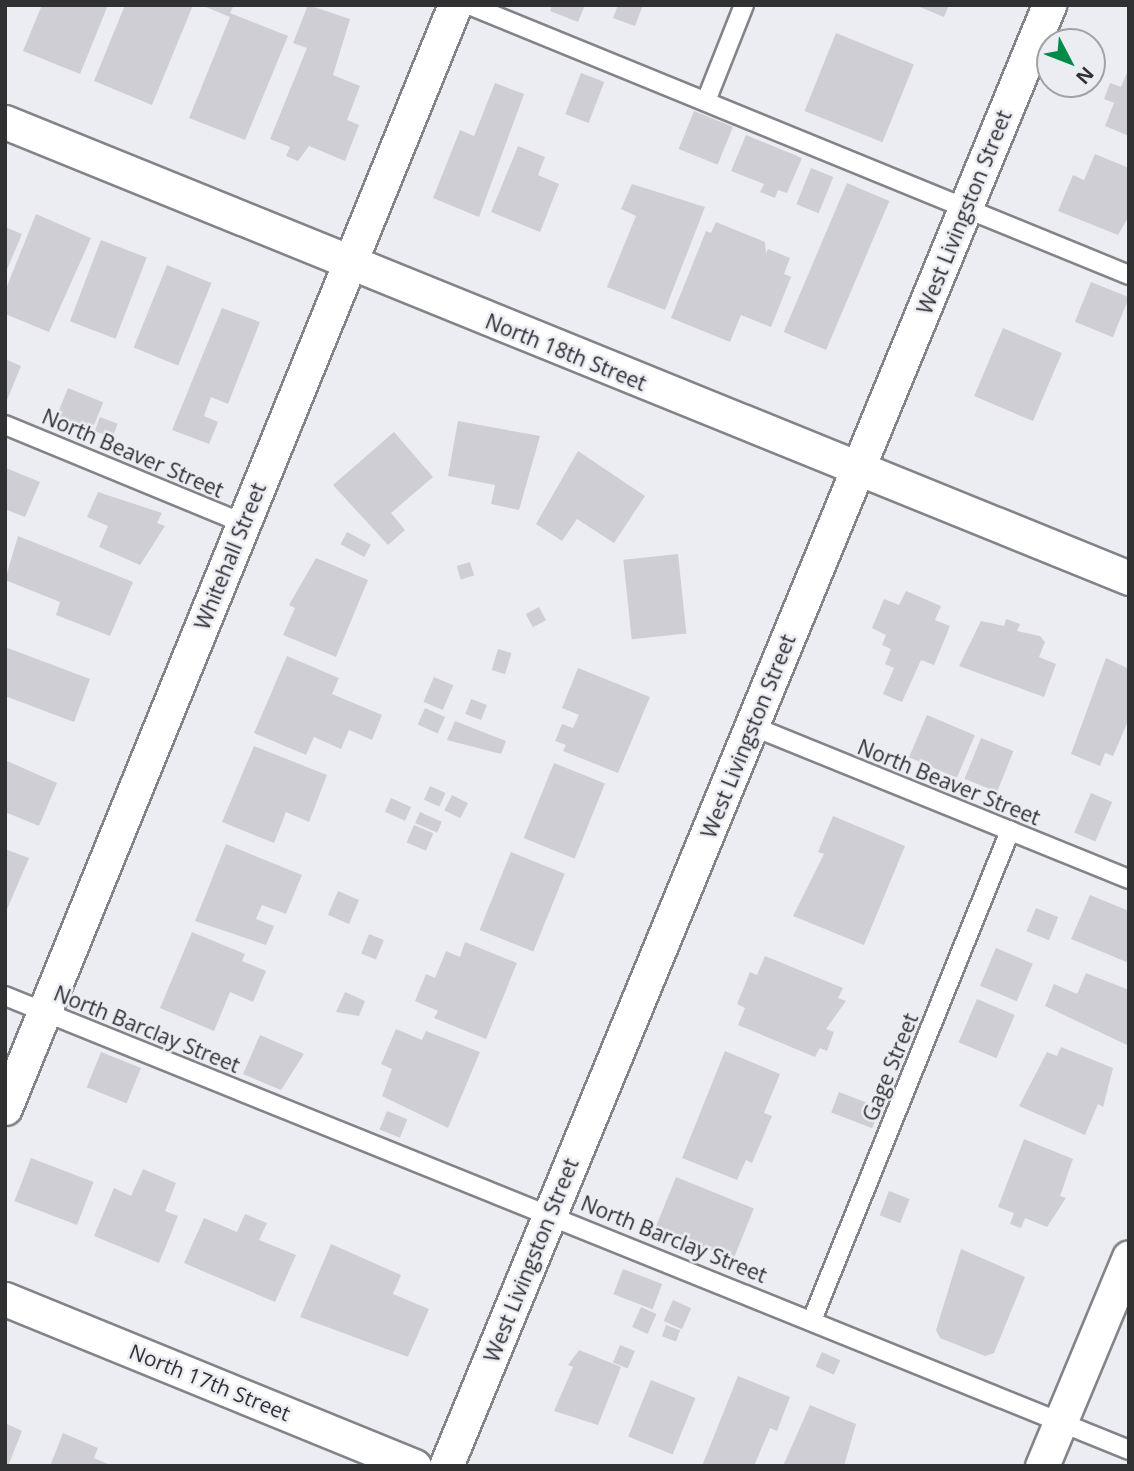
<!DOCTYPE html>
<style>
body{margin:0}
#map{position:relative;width:1134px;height:1471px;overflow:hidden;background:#ecedf3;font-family:"Open Sans",sans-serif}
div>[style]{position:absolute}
.building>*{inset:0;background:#cfced4;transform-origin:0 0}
.roads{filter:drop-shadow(2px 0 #828489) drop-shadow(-2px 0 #828489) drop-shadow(0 2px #828489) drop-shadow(0 -2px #828489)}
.service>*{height:18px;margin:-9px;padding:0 9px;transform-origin:9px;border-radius:9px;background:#fff}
.minor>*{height:33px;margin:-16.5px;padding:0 16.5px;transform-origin:16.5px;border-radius:16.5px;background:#fff}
span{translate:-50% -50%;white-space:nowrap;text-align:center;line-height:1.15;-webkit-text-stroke:5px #ecedf3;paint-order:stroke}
.street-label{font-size:21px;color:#303133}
.frame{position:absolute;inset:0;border:7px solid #303133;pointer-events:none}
.north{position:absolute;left:1036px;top:28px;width:70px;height:70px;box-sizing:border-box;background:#ecedf3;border:2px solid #a1a2a6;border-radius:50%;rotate:132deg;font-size:19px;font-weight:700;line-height:28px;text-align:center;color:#303133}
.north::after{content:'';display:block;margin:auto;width:24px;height:32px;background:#008a47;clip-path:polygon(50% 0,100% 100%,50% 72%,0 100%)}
</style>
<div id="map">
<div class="building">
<i style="clip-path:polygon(42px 5px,108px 5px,80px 74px,23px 51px)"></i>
<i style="clip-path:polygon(125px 5px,193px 5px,152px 105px,94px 81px)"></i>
<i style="clip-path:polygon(201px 5px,234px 5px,230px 13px,288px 36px,245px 140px,189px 118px,230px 17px)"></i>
<i style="clip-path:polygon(308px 5px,350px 19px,333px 75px,360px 86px,347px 120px,359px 125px,345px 161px,309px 146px,298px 161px,286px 156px,290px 147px,270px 139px,307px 48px,293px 43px)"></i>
<i style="clip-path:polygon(552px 5px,585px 5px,578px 22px,550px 11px)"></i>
<i style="clip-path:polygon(618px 5px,643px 5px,635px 26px,613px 18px)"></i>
<i style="clip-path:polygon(915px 5px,949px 5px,944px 17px)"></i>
<i style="left:836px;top:33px;width:84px;height:84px;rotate:22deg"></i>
<i style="clip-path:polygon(1129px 68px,1129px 136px,1105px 126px,1114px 103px,1104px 99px,1110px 83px,1121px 87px)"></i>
<i style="left:581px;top:73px;width:25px;height:44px;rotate:21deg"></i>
<i style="clip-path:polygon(495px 83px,524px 94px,479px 217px,433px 198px,460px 130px,474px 136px)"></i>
<i style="left:694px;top:111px;width:42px;height:41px;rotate:22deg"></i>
<i style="clip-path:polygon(746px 135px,802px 158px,787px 193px,778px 190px,775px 198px,760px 192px,764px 184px,731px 171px)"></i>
<i style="clip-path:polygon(518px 146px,545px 157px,538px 175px,559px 184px,540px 232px,491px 212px)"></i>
<i style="clip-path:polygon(1095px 154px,1129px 168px,1129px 216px,1118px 235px,1058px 211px,1073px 175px,1084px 180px)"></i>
<i style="left:811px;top:168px;width:24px;height:39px;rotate:22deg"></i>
<i style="left:847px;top:183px;width:46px;height:162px;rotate:23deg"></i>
<i style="clip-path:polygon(632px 184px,705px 207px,665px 310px,607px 287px,636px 216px,621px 209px)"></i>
<i style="clip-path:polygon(36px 214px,91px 238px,49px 332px,5px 314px,5px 291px)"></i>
<i style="clip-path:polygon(716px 222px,765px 242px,766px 254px,768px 249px,790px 258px,784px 274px,791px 277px,771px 327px,741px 315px,730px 342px,671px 318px,706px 231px,711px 233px)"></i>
<i style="clip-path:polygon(5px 227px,22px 234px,5px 274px)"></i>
<i style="left:101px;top:240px;width:49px;height:87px;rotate:21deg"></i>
<i style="left:167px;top:265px;width:48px;height:89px;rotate:22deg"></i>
<i style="left:1091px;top:282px;width:41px;height:43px;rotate:22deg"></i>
<i style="clip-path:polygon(222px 308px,260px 322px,228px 404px,211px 397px,204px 416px,218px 422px,209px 444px,172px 430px)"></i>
<i style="left:1003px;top:328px;width:64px;height:74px;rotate:23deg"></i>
<i style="clip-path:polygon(5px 359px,21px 366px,5px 405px)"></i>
<i style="left:68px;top:388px;width:38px;height:35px;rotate:22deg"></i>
<i style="left:100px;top:417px;width:19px;height:15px;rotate:21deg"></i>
<i style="clip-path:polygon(458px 421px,540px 436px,519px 510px,491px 504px,495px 485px,448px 476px)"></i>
<i style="clip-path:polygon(394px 432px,433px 477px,391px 513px,405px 530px,388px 545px,333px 485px)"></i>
<i style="clip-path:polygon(578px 451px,645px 496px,614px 543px,577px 519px,562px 541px,536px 524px)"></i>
<i style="clip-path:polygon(6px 468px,40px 482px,25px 517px,5px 509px)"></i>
<i style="clip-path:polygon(98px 492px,162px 513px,157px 523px,165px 526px,140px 565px,99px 547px,108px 526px,87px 517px)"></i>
<i style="left:347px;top:532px;width:27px;height:14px;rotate:28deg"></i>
<i style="clip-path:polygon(18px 536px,133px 582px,110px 636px,56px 615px,60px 602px,5px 580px)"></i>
<i style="left:678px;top:554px;width:80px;height:55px;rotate:84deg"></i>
<i style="clip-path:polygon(316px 558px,368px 580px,336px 657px,283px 635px,295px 608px,289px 605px)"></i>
<i style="left:470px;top:562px;width:14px;height:14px;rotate:73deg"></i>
<i style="clip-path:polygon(906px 591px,941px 606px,935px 620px,950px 626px,934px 665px,921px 660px,902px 702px,883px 694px,894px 668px,885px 664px,891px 649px,882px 645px,886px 635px,872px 628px,884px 599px,899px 605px)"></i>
<i style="left:539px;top:607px;width:15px;height:15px;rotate:62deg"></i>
<i style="clip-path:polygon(1006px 619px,1020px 624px,1017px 631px,1040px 636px,1045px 642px,1039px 657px,1056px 664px,1044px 697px,959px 666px,981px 621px,1004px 626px)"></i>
<i style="clip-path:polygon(5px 647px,90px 679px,74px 722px,5px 696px)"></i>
<i style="left:498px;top:649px;width:14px;height:22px;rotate:17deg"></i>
<i style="clip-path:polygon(287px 656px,339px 678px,332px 694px,382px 715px,372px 740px,349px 730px,341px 749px,314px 737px,306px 755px,254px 733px)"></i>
<i style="clip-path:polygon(1106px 658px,1129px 669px,1129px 719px,1113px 756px,1105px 753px,1100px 766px,1071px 754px)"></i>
<i style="clip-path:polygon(578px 668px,650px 697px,618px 773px,563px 751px,566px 745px,555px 741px,562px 724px,573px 728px,579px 715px,562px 708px)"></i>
<i style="left:434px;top:677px;width:21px;height:27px;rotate:23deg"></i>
<i style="left:471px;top:699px;width:17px;height:16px;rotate:21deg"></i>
<i style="left:425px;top:708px;width:22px;height:18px;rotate:24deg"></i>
<i style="left:927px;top:715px;width:52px;height:46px;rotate:23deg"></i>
<i style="clip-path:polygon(455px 721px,506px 741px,501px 754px,447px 740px)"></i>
<i style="left:981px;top:738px;width:35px;height:44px;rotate:22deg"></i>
<i style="clip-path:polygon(254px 746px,327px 775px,309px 822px,286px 812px,274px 843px,222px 822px)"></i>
<i style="clip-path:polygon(5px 760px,57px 783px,39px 826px,5px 812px)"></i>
<i style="left:554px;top:763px;width:55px;height:81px;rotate:22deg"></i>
<i style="left:430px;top:786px;width:17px;height:15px;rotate:24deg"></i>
<i style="left:1091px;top:793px;width:23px;height:43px;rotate:23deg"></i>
<i style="left:452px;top:795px;width:18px;height:17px;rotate:27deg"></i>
<i style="left:391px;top:798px;width:22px;height:15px;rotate:24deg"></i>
<i style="left:420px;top:812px;width:24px;height:12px;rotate:24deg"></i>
<i style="clip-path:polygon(833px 816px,905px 846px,864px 945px,793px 916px,824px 854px,818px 852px)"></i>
<i style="left:414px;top:825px;width:21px;height:19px;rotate:23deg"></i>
<i style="clip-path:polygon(226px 844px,302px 875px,286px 914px,262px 905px,256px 919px,274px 926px,266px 945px,195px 921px)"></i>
<i style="clip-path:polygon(5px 849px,29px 858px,5px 914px)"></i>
<i style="left:511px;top:852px;width:58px;height:84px;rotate:22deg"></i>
<i style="left:338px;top:891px;width:23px;height:26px;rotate:23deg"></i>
<i style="clip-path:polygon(1090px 895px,1129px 911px,1129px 963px,1071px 939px)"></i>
<i style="left:1036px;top:908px;width:24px;height:25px;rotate:22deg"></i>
<i style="clip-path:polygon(192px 932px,245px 954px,242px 961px,266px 971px,253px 1002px,230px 992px,214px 1031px,160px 1008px)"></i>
<i style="left:369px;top:934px;width:16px;height:21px;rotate:22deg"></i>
<i style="clip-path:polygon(465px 942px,517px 963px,486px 1039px,434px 1018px,438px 1011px,415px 1001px,426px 974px,435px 978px,446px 951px,460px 957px)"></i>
<i style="left:996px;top:948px;width:40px;height:41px;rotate:23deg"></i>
<i style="clip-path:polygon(765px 956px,843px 988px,838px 998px,846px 1001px,826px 1029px,834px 1032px,827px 1051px,820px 1048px,815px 1057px,738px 1025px,745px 1008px,737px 1004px,750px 972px,757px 975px)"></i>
<i style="clip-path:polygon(1086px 973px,1129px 990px,1129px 1046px,1045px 1006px,1054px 984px,1077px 994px)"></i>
<i style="clip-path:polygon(345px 992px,365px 1001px,359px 1016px,336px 1012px)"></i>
<i style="left:977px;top:999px;width:41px;height:47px;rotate:23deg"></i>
<i style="clip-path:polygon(396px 1029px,422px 1040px,426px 1031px,480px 1052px,448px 1128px,382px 1096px,392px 1069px,381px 1064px)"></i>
<i style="clip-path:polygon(260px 1035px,304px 1054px,281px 1090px,243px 1074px)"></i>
<i style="clip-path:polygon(1061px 1047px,1113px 1068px,1103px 1107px,1098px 1104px,1085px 1135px,1019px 1106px,1047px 1052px,1057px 1056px)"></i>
<i style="clip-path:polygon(725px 1051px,780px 1074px,764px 1113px,772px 1116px,752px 1163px,746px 1160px,737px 1180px,682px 1158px)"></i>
<i style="left:101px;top:1052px;width:43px;height:38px;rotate:22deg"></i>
<i style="left:839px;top:1092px;width:44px;height:22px;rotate:21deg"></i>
<i style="left:387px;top:1111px;width:22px;height:20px;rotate:22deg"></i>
<i style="clip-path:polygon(1024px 1139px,1073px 1159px,1060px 1196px,1066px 1198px,1047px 1227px,1025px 1218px,1021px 1228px,1010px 1224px,1014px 1213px,998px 1207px)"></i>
<i style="left:31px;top:1158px;width:67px;height:46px;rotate:21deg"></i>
<i style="clip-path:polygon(143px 1169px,176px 1183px,165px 1211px,178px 1216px,159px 1263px,94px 1236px,114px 1188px,131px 1196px)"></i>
<i style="left:676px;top:1177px;width:84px;height:55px;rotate:22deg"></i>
<i style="left:889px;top:1191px;width:22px;height:26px;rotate:21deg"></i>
<i style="clip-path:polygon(245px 1214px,267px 1223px,259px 1240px,296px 1255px,275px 1302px,184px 1263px,204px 1218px,237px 1232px)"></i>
<i style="clip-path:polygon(331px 1244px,401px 1275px,393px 1294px,429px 1309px,408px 1357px,300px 1317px)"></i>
<i style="clip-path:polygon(961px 1249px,1025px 1277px,994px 1353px,985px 1356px,940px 1338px,936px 1330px)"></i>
<i style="left:623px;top:1269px;width:42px;height:27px;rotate:21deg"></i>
<i style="left:673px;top:1300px;width:20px;height:23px;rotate:24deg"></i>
<i style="left:641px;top:1307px;width:17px;height:22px;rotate:24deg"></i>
<i style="left:666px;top:1325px;width:15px;height:12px;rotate:20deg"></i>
<i style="left:620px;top:1345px;width:16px;height:19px;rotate:22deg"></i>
<i style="clip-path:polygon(579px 1350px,621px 1367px,598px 1425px,554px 1411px,573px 1367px,568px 1365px)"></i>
<i style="left:822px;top:1352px;width:20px;height:16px;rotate:24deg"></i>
<i style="clip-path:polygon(738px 1376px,790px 1397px,777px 1431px,770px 1428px,754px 1466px,702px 1466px)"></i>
<i style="left:651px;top:1380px;width:48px;height:61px;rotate:22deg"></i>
<i style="clip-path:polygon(810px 1405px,856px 1424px,844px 1466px,783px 1466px)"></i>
<i style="clip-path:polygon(5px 1423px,22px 1431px,8px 1466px,5px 1466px)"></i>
<i style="clip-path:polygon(63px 1433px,98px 1448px,94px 1458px,113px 1466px,50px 1466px)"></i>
</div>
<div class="roads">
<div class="service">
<i style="left:469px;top:5px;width:713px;rotate:22.25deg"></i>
<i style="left:706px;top:101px;width:103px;rotate:-68.4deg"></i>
<i style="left:5px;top:425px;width:257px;rotate:22.4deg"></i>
<i style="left:752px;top:726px;width:407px;rotate:22.1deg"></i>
<i style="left:5px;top:996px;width:1212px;rotate:21.99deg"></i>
<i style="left:812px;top:1320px;width:528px;rotate:-67.96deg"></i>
</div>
<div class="minor">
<i style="left:5px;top:122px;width:1213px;rotate:22.08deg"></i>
<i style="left:5px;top:1108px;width:1191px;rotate:-67.81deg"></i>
<i style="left:5px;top:1299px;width:442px;rotate:22.2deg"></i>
<i style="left:446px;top:1466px;width:1581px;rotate:-67.57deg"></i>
<i style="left:1042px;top:1466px;width:226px;rotate:-67.4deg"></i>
</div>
</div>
<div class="street-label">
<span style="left:964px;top:212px;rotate:-68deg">West Livingston Street</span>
<span style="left:566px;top:352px;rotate:22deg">North 18th Street</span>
<span style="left:133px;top:453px;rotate:23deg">North Beaver Street</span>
<span style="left:230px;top:556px;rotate:-68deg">Whitehall Street</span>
<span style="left:748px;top:736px;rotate:-68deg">West Livingston Street</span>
<span style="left:949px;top:782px;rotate:22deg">North Beaver Street</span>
<span style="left:147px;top:1029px;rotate:22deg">North Barclay Street</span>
<span style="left:890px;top:1067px;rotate:-68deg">Gage Street</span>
<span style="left:674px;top:1239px;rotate:22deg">North Barclay Street</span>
<span style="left:531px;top:1260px;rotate:-68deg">West Livingston Street</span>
<span style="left:210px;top:1382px;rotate:22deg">North 17th Street</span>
</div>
<div class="frame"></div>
<div class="north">N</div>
</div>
